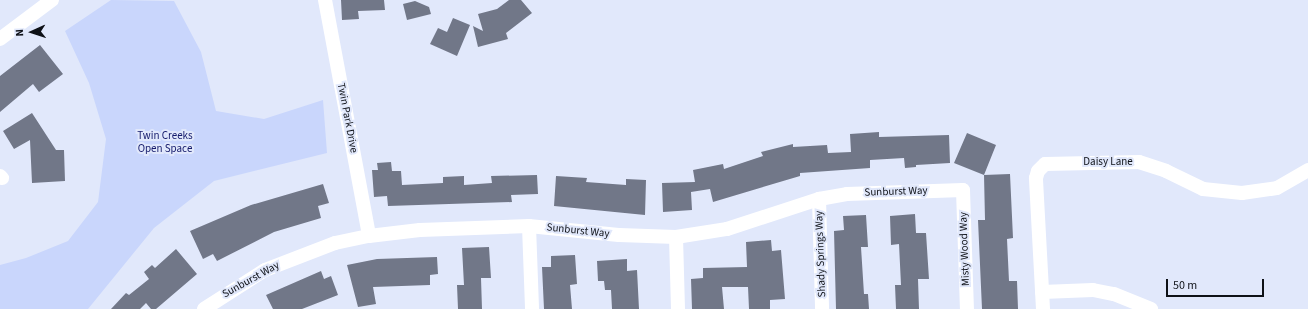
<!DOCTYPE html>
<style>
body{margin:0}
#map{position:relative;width:1308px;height:309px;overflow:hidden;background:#e1e8fb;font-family:"Source Sans 3",sans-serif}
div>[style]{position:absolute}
.green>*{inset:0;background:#c9d6fc}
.building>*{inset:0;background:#717788}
.minor>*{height:14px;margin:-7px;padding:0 7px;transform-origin:7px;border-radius:7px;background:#fff}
span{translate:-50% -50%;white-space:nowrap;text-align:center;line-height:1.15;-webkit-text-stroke:4px #e1e8fb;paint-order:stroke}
.street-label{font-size:11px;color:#0e1117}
.park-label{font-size:11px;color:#141a6b}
.north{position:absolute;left:12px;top:12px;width:40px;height:40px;-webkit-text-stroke:3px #e1e8fb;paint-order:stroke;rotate:267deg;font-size:11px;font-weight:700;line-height:16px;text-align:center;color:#0e1117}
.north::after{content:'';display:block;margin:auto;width:14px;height:18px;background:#0e1117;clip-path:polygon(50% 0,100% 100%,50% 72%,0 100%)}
.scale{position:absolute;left:1166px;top:279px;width:98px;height:18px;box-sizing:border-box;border:2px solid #0e1117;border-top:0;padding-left:5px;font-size:12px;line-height:14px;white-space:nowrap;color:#0e1117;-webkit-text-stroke:3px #e1e8fb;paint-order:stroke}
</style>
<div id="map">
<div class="green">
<i style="clip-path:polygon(111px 0,174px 1px,201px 52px,216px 111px,264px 119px,323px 100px,327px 153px,214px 181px,154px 228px,88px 309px,0 309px,0 265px,26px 258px,68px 241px,98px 202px,106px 139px,89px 83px,65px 31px)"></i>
</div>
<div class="building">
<i style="clip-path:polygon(341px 0,384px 0,385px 10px,358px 11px,359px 19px,342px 20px)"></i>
<i style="clip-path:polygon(509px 0,521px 0,532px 13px,506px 33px,508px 39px,478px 47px,473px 26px,483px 31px,478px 14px,497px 9px)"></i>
<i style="clip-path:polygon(415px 1px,429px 7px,431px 14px,407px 20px,403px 4px)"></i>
<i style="clip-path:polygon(453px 18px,470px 25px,457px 56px,430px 44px,438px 28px,447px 32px)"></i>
<i style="clip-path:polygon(40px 45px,63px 74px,39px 92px,33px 84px,0 112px,0 76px)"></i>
<i style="clip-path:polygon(32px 113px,56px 150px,64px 150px,65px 181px,32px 183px,30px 140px,14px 149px,3px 131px)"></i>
<i style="clip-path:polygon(879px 132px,879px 137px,949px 135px,950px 163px,916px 165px,916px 167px,905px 168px,904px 158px,870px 160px,870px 168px,800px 173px,800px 176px,713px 202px,710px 189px,691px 192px,692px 210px,663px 212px,662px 183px,695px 182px,693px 170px,723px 164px,724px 169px,763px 156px,761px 152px,793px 144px,793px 147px,827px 145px,828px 153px,851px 152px,850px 134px)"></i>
<i style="clip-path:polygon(967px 133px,996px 145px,984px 175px,1010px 174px,1013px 238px,1007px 239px,1009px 281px,1017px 281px,1018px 309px,982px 309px,978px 220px,985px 220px,984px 175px,954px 163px)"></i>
<i style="clip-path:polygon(391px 162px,392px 171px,401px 171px,402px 185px,443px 183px,443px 177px,464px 176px,464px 185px,492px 183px,491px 176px,537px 175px,538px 194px,511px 195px,512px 202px,388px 206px,387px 196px,374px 197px,372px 170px,378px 170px,377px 163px)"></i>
<i style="clip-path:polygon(556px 176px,587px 178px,586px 182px,626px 185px,626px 179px,646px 180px,645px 215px,554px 206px)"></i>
<i style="clip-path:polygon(323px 184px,329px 203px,318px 206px,321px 218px,274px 232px,217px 261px,213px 254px,203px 259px,190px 231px,251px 205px)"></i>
<i style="clip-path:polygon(915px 214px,916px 233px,926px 233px,929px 279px,918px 279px,919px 309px,896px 309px,895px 285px,901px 285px,899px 244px,891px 245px,890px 216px)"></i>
<i style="clip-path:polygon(866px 215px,868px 247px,861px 247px,864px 294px,868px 294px,869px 309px,836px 309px,834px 231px,844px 230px,843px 216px)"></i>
<i style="clip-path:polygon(771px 240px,772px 251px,781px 250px,785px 299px,770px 300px,770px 309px,749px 309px,748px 287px,722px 287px,724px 309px,692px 309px,691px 279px,703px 278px,703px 268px,747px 267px,746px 242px)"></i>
<i style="clip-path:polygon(489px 247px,491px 278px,481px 278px,482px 309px,458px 309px,457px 285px,464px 285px,462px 248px)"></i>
<i style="clip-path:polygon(176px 249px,197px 274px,156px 309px,151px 309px,146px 303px,140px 309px,111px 309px,126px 293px,129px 295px,149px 279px,144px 272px,152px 265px,155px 268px)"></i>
<i style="clip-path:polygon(575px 255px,577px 284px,570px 285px,572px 309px,544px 309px,542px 267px,551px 267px,551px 256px)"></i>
<i style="clip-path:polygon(437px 257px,438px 274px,430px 275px,430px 285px,373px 287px,376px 304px,358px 307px,347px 265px,377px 259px)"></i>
<i style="clip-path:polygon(627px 259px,627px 271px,637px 270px,639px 309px,612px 309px,611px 290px,605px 290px,604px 281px,598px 281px,597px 261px)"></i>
<i style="clip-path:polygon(321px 271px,324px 279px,331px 276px,338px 295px,302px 309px,273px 309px,266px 295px)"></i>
</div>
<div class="minor">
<i style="left:325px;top:0;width:240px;rotate:79.4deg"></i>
<i style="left:0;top:39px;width:65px;rotate:-36.9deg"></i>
<i style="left:0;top:176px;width:3px;rotate:45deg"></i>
<i style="left:819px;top:199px;width:110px;rotate:88.4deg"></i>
<i style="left:529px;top:226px;width:83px;rotate:87.9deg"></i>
<i style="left:676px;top:237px;width:72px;rotate:88.4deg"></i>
<i style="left:1042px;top:292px;width:51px;rotate:-2.2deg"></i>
<i style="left:1093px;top:290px;width:21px;rotate:11deg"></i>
<i style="left:1114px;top:294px;width:40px;rotate:22deg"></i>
<i style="left:204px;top:309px;width:72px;rotate:-32.6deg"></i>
<i style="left:265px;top:270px;width:75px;rotate:-21.1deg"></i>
<i style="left:335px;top:243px;width:35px;rotate:-12deg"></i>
<i style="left:369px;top:236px;width:51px;rotate:-6.7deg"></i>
<i style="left:420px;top:230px;width:109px;rotate:-2.1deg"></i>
<i style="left:529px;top:226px;width:90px;rotate:5.7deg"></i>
<i style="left:619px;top:235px;width:57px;rotate:2deg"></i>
<i style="left:676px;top:237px;width:52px;rotate:-8.9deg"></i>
<i style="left:727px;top:229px;width:97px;rotate:-18.1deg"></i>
<i style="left:819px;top:199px;width:28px;rotate:-10deg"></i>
<i style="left:847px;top:194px;width:116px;rotate:-2deg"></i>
<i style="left:963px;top:190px;width:119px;rotate:88.1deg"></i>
<i style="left:1043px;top:309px;width:131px;rotate:-93.1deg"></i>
<i style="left:1036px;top:178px;width:7px;rotate:-74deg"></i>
<i style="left:1038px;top:171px;width:10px;rotate:-45deg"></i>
<i style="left:1045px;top:164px;width:94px;rotate:-1.2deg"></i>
<i style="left:1139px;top:162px;width:28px;rotate:18deg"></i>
<i style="left:1166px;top:171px;width:41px;rotate:25.9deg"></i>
<i style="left:1203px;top:189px;width:39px;rotate:6deg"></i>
<i style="left:1242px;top:193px;width:35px;rotate:-8deg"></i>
<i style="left:1277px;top:188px;width:36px;rotate:-30deg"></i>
</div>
<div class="street-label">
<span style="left:347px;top:118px;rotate:79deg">Twin Park Drive</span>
<span style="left:1108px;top:162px">Daisy Lane</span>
<span style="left:896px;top:192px;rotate:-2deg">Sunburst Way</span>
<span style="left:578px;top:231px;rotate:6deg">Sunburst Way</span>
<span style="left:965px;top:249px;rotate:-92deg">Misty Wood Way</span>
<span style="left:821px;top:254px;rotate:-92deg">Shady Springs Way</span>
<span style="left:251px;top:280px;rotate:-29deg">Sunburst Way</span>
</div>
<div class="park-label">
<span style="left:165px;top:143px">Twin Creeks<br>Open Space</span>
</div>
<div class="north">N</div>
<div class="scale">50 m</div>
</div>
